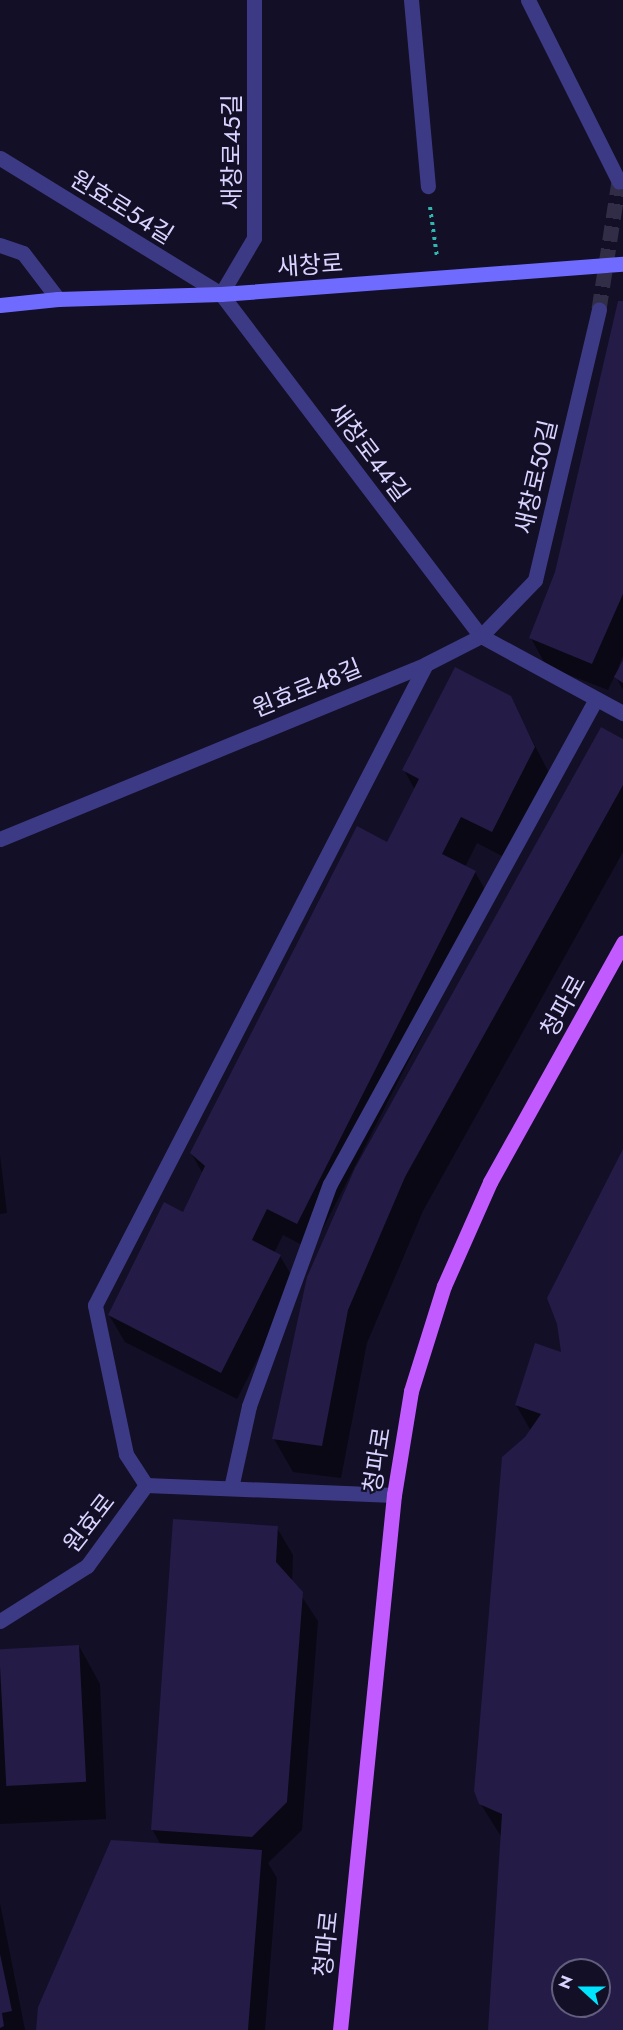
<!DOCTYPE html>
<meta charset="utf-8">
<style>
body{margin:0}
#map{position:relative;width:623px;height:2030px;overflow:hidden;background:#130f26;font-family:Jost,"Noto Sans KR",sans-serif}
div>[style]{position:absolute}
.shadow>*{inset:0;background:#0007}
.building>*{inset:0;background:#241b47;transform-origin:0 0}
.street-tunnel>*{height:15px;margin-top:-7.5px;transform-origin:0;background:repeating-linear-gradient(90deg,#312d47 0 15px,transparent 0 23px)}
.path>*{height:4px;margin-top:-2px;transform-origin:0;background:repeating-linear-gradient(90deg,#2fb8b0 0 3px,transparent 0 7.5px)}
.lane>*{height:15px;margin:-7.5px;padding:0 7.5px;transform-origin:7.5px;border-radius:7.5px;background:#3d3a85}
.street>*{height:15px;margin:-7.5px;padding:0 7.5px;transform-origin:7.5px;border-radius:7.5px;background:#3d3a85}
.secondary>*{height:15px;margin:-7.5px;padding:0 7.5px;transform-origin:7.5px;border-radius:7.5px;background:#6f6bff}
.primary>*{height:15px;margin:-7.5px;padding:0 7.5px;transform-origin:7.5px;border-radius:7.5px;background:#c25bff}
span{translate:-50% -50%;white-space:nowrap;text-align:center;line-height:1.15;-webkit-text-stroke:4.5px #130f26;paint-order:stroke}
.street-label{font-size:24px;color:#d9d4ff}
.north{position:absolute;left:551px;top:1958px;width:60px;height:60px;box-sizing:border-box;background:#130f26;border:2px solid #625e7d;border-radius:50%;rotate:291deg;font-size:16px;font-weight:700;line-height:24px;text-align:center;color:#d9d4ff}
.north::after{content:'';display:block;margin:auto;width:21px;height:27px;background:#00e5ff;clip-path:polygon(50% 0,100% 100%,50% 72%,0 100%)}
</style>
<div id="map">
<div class="shadow">
<i style="clip-path:polygon(623px 302px,623px 656px,618px 668px,623px 663px,623px 690px,615px 675px,608px 690px,546px 666px,531px 638px,557px 572px)"></i>
<i style="clip-path:polygon(510px 697px,550px 775px,508px 859px,477px 843px,465px 867px,475px 872px,491px 900px,312px 1250px,283px 1235px,274px 1253px,280px 1256px,296px 1283px,237px 1399px,125px 1342px,109px 1315px,183px 1214px,203px 1174px,191px 1153px,388px 844px,415px 790px,404px 770px)"></i>
<i style="clip-path:polygon(623px 741px,623px 852px,423px 1211px,367px 1343px,341px 1478px,293px 1472px,274px 1439px)"></i>
<i style="clip-path:polygon(evenodd,623px 1153px,623px 2030px,489px 2030px,502px 1838px,480px 1803px,526px 1438px,531px 1431px,516px 1405px,563px 1354px,623px 1153px,563px 1970px,599px 1970px,599px 2006px,563px 2006px,563px 1970px)"></i>
<i style="clip-path:polygon(0 1155px,7px 1213px,0 1214px)"></i>
<i style="clip-path:polygon(277px 1528px,293px 1555px,292px 1582px,318px 1621px,302px 1830px,268px 1863px,277px 1878px,265px 2030px,37px 2030px,161px 1845px,152px 1829px)"></i>
<i style="clip-path:polygon(79px 1646px,100px 1684px,106px 1819px,0 1824px,0 1655px)"></i>
<i style="clip-path:polygon(0 1903px,25px 2030px,0 2030px)"></i>
</div>
<div class="building">
<i style="clip-path:polygon(618px 301px,623px 301px,623px 594px,592px 664px,529px 638px,555px 572px)"></i>
<i style="clip-path:polygon(623px 660px,623px 683px,614px 677px)"></i>
<i style="clip-path:polygon(455px 667px,511px 696px,535px 747px,492px 832px,461px 817px,442px 854px,476px 871px,297px 1224px,267px 1209px,252px 1240px,281px 1255px,221px 1373px,108px 1315px,164px 1202px,183px 1212px,205px 1166px,190px 1153px,357px 826px,387px 842px,419px 779px,402px 770px)"></i>
<i style="clip-path:polygon(601px 727px,623px 739px,623px 785px,405px 1177px,348px 1310px,322px 1446px,272px 1439px,307px 1277px,355px 1168px)"></i>
<i style="clip-path:polygon(evenodd,623px 1149px,623px 2030px,488px 2030px,502px 1814px,479px 1804px,474px 1791px,502px 1457px,525px 1437px,541px 1414px,515px 1405px,535px 1343px,561px 1352px,557px 1324px,547px 1298px,623px 1149px,563px 1970px,599px 1970px,599px 2006px,563px 2006px,563px 1970px)"></i>
<i style="clip-path:polygon(173px 1519px,278px 1526px,276px 1562px,303px 1592px,287px 1802px,252px 1837px,151px 1830px)"></i>
<i style="left:79px;top:1645px;width:137px;height:80px;rotate:87deg"></i>
<i style="clip-path:polygon(111px 1840px,262px 1850px,248px 2030px,36px 2030px,38px 2007px)"></i>
<i style="clip-path:polygon(0 1954px,12px 2011px,2px 2013px,4px 2026px,0 2028px)"></i>
</div>
<div class="street-tunnel">
<i style="left:599px;top:309px;width:129px;rotate:-81.1deg"></i>
</div>
<div class="path">
<i style="left:430px;top:207px;width:50px;rotate:82deg"></i>
</div>
<div class="lane">
<i style="left:146px;top:1485px;width:37px;rotate:-123deg"></i>
<i style="left:126px;top:1454px;width:152px;rotate:-101.8deg"></i>
<i style="left:95px;top:1305px;width:721px;rotate:-62.69deg"></i>
<i style="left:146px;top:1485px;width:248px;rotate:2.3deg"></i>
<i style="left:231px;top:1488px;width:84px;rotate:-77.6deg"></i>
<i style="left:249px;top:1406px;width:236px;rotate:-70deg"></i>
<i style="left:330px;top:1184px;width:553px;rotate:-61.26deg"></i>
<i style="left:0;top:1621px;width:103px;rotate:-32.3deg"></i>
<i style="left:87px;top:1566px;width:100px;rotate:-53.9deg"></i>
</div>
<div class="street">
<i style="left:411px;top:0;width:187px;rotate:84.8deg"></i>
<i style="left:528px;top:0;width:203px;rotate:63.4deg"></i>
<i style="left:0;top:158px;width:259px;rotate:31.6deg"></i>
<i style="left:221px;top:294px;width:430px;rotate:52.8deg"></i>
<i style="left:481px;top:636px;width:162px;rotate:28.5deg"></i>
<i style="left:0;top:245px;width:24px;rotate:19deg"></i>
<i style="left:23px;top:253px;width:58px;rotate:52.7deg"></i>
<i style="left:221px;top:294px;width:65px;rotate:-59.5deg"></i>
<i style="left:254px;top:238px;width:238px;rotate:-90deg"></i>
<i style="left:0;top:839px;width:461px;rotate:-22.3deg"></i>
<i style="left:426px;top:664px;width:62px;rotate:-27deg"></i>
<i style="left:481px;top:636px;width:78px;rotate:-46deg"></i>
<i style="left:535px;top:580px;width:278px;rotate:-76.7deg"></i>
</div>
<div class="secondary">
<i style="left:0;top:305px;width:58px;rotate:-5.9deg"></i>
<i style="left:58px;top:299px;width:163px;rotate:-1.8deg"></i>
<i style="left:221px;top:294px;width:403px;rotate:-4.3deg"></i>
</div>
<div class="primary">
<i style="left:340px;top:2030px;width:538px;rotate:-84.24deg"></i>
<i style="left:394px;top:1495px;width:105px;rotate:-80.7deg"></i>
<i style="left:411px;top:1391px;width:110px;rotate:-72.6deg"></i>
<i style="left:444px;top:1286px;width:114px;rotate:-66.1deg"></i>
<i style="left:490px;top:1182px;width:274px;rotate:-60.9deg"></i>
</div>
<div class="street-label">
<span style="left:232px;top:152px;rotate:-90deg">새창로45길</span>
<span style="left:122px;top:207px;rotate:32deg">원효로54길</span>
<span style="left:310px;top:265px;rotate:-4deg">새창로</span>
<span style="left:369px;top:452px;rotate:53deg">새창로44길</span>
<span style="left:536px;top:477px;rotate:-77deg">새창로50길</span>
<span style="left:307px;top:688px;rotate:-22deg">원효로48길</span>
<span style="left:563px;top:1006px;rotate:-61deg">청파로</span>
<span style="left:377px;top:1460px;rotate:-81deg">청파로</span>
<span style="left:89px;top:1523px;rotate:-52deg">원효로</span>
<span style="left:326px;top:1944px;rotate:-84deg">청파로</span>
</div>
<div class="north">N</div>
</div>
